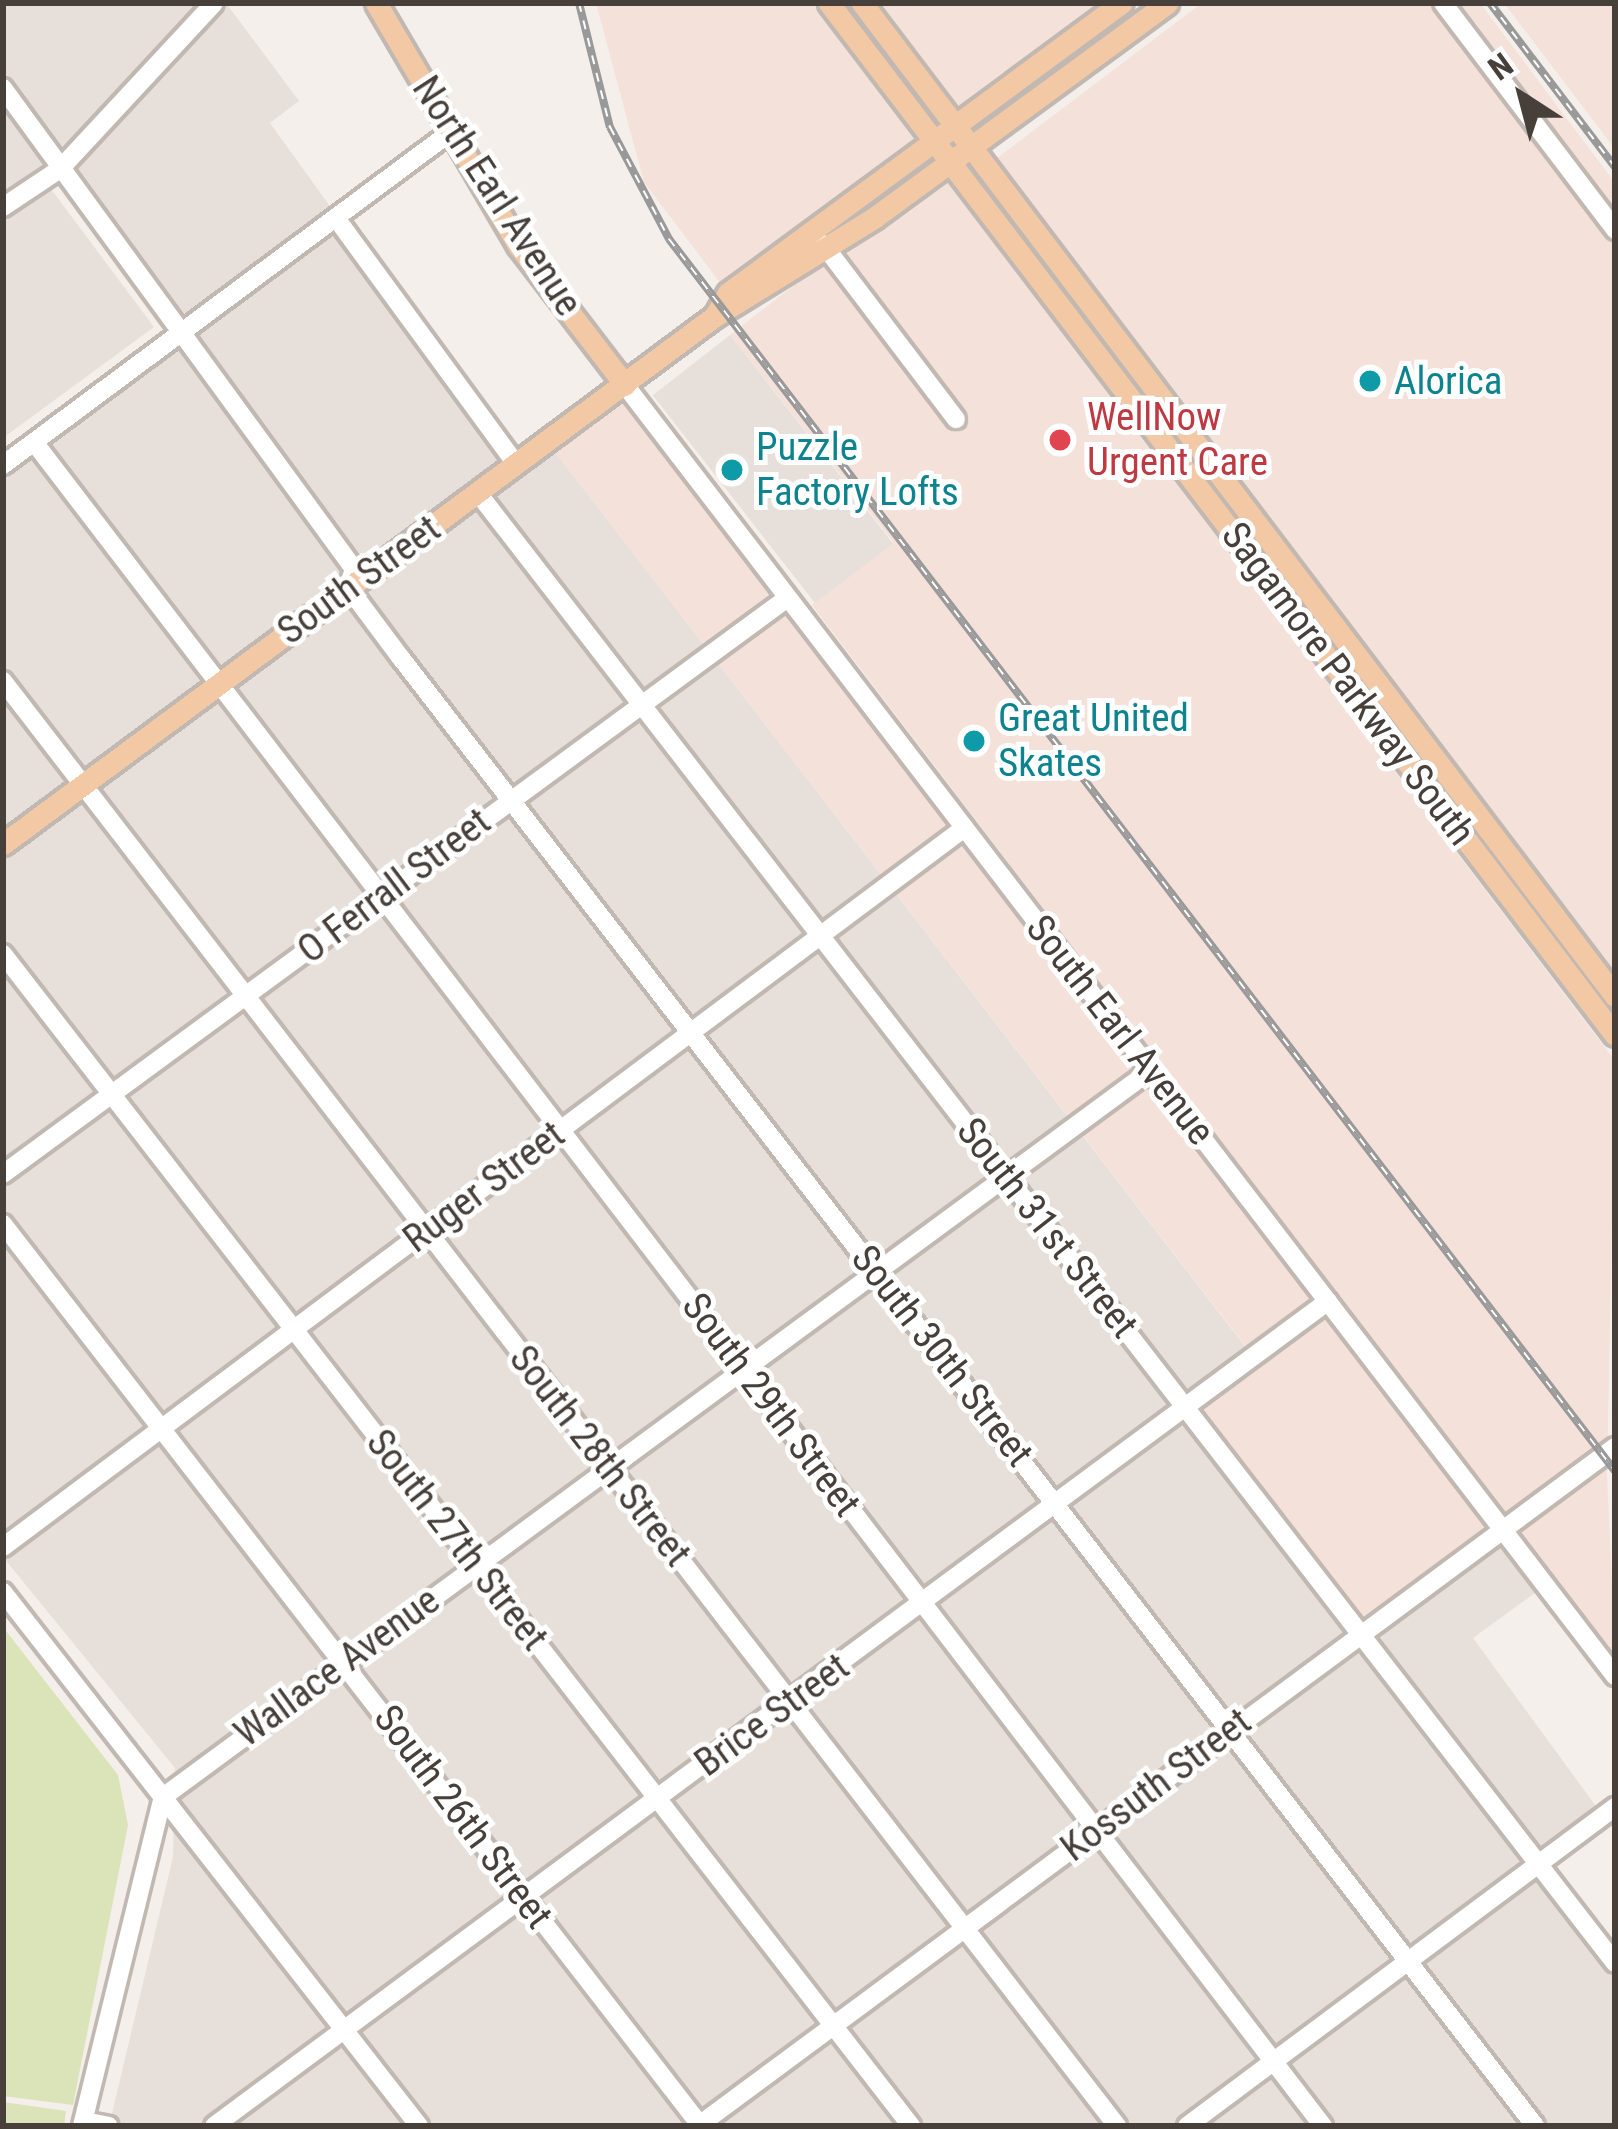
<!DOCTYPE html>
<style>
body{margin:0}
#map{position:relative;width:1618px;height:2129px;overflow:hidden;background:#f4efeb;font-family:"Roboto Condensed",sans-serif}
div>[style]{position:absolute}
.residential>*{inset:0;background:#e7e0da;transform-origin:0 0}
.commercial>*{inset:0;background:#f3e1da}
.green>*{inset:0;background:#dbe3b9}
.roads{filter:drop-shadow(3px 0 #c1b8b2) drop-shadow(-3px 0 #c1b8b2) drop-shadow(0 3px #c1b8b2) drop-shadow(0 -3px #c1b8b2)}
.minor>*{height:18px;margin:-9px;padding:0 9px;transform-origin:9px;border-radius:9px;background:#fff}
.major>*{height:21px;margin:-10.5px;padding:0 10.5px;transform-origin:10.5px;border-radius:10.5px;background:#f3c8a5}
.rail>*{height:8px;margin-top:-4px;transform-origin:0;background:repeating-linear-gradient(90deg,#fff 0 9px,#999 0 18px);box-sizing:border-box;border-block:3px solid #999}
.dots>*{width:33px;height:33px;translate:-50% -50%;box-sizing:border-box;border:6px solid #fff;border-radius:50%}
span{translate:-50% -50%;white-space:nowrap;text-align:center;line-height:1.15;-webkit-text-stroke:10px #fff;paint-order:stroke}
.street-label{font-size:39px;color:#473f3a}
.culture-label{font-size:39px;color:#0d838f}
.left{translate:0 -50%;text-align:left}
.health-label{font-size:39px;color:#be3a42}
.frame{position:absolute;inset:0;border:6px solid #473f3a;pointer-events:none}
.north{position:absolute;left:1462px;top:36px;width:120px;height:120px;-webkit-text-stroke:9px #fff;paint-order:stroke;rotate:324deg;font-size:33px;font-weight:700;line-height:48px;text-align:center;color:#473f3a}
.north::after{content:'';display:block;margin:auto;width:42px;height:54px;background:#473f3a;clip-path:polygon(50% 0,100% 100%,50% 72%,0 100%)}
</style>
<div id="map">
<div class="residential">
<i style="clip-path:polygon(3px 3px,226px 3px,299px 101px,270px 123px,516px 464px,548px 443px,1254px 1358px,1502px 1528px,1546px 1585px,1473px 1638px,1598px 1809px,1524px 1864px,1615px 1979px,1615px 2126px,109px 2126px,173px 1857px,175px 1768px,3px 1557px,3px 465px,180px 333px,60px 169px,3px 207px)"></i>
<i style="clip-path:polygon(48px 185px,154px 327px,3px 438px,3px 218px)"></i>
<i style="left:730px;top:335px;width:265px;height:98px;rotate:52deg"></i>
</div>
<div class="commercial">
<i style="clip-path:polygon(596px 3px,828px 3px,934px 143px,728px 293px,644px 182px)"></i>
<i style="clip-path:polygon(876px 3px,1108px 3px,958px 114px)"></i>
<i style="clip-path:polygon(1202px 3px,1480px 3px,1615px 183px,1615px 972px,996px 159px)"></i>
<i style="clip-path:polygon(1504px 3px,1615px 3px,1615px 149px)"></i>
<i style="clip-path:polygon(940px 172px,1615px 1061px,1607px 1473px,1615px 1658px,812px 605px,894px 543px,730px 335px)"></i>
<i style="clip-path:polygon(625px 385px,1502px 1528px,1361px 1633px,1186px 1409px,1254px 1357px,548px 443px)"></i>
</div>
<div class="green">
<i style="clip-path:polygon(3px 1627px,118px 1775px,128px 1825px,73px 2105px,3px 2096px)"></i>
<i style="clip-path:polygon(3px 2102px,66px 2111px,64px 2126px,3px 2126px)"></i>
</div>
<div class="roads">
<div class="minor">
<i style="left:1443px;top:3px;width:285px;rotate:52.8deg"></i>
<i style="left:3px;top:88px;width:595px;rotate:53.88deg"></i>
<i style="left:354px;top:569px;width:19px;rotate:108deg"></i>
<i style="left:348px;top:587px;width:89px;rotate:53.3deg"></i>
<i style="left:401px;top:658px;width:1855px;rotate:52.31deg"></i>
<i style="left:3px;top:207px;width:69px;rotate:-33.7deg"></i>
<i style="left:60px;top:169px;width:226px;rotate:-47.1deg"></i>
<i style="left:336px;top:218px;width:306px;rotate:53.8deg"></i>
<i style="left:823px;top:244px;width:220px;rotate:52.8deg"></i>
<i style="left:625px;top:385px;width:1627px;rotate:52.52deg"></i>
<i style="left:34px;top:442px;width:2121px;rotate:52.57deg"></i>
<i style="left:3px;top:465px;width:560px;rotate:-36.64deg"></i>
<i style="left:478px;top:493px;width:1858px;rotate:52.28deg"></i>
<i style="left:3px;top:681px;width:1825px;rotate:52.37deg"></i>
<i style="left:3px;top:954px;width:1483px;rotate:52.23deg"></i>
<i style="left:3px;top:1174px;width:971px;rotate:-36.29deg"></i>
<i style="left:3px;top:1224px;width:1141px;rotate:52.27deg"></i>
<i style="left:3px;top:1547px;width:1200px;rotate:-36.8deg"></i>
<i style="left:3px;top:1592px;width:677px;rotate:52.08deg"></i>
<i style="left:84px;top:2121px;width:25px;rotate:11deg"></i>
<i style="left:82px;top:2126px;width:339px;rotate:-76.2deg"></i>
<i style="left:163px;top:1797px;width:1225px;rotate:-36.34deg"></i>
<i style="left:214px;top:2126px;width:1386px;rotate:-36.52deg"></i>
<i style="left:698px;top:2126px;width:1141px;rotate:-36.52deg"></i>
<i style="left:1187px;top:2126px;width:534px;rotate:-36.7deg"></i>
</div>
<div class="major">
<i style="left:376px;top:3px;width:281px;rotate:59.6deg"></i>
<i style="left:518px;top:245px;width:176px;rotate:52.6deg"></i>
<i style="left:829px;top:3px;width:1297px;rotate:52.71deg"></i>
<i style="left:862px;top:3px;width:1246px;rotate:52.83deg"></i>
<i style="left:715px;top:316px;width:26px;rotate:-61deg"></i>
<i style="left:728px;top:293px;width:489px;rotate:-36.4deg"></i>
<i style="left:3px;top:844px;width:886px;rotate:-36.56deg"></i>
<i style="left:715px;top:316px;width:188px;rotate:-31.7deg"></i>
<i style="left:875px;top:217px;width:362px;rotate:-36.2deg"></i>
</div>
</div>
<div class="rail">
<i style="left:579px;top:3px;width:128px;rotate:76deg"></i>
<i style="left:610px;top:127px;width:127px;rotate:62.2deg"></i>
<i style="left:669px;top:239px;width:1553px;rotate:52.48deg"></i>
<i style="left:1490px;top:3px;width:206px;rotate:52.7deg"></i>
</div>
<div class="dots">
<i style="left:1370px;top:381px;background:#0f9aa8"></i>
<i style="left:1060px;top:440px;background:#e0444e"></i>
<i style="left:732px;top:470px;background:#0f9aa8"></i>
<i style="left:974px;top:741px;background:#0f9aa8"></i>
</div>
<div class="street-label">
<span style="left:497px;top:196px;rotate:57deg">North Earl Avenue</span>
<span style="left:359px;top:580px;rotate:-36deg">South Street</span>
<span style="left:1348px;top:684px;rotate:53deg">Sagamore Parkway South</span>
<span style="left:394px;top:886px;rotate:-37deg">O Ferrall Street</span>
<span style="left:1120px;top:1030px;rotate:52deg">South Earl Avenue</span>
<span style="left:484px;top:1187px;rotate:-37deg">Ruger Street</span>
<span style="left:1047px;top:1228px;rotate:52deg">South 31st Street</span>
<span style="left:942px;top:1356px;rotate:52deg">South 30th Street</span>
<span style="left:771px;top:1405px;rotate:53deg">South 29th Street</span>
<span style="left:600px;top:1456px;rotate:52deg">South 28th Street</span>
<span style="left:457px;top:1540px;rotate:52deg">South 27th Street</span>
<span style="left:337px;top:1667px;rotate:-36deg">Wallace Avenue</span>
<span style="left:772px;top:1715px;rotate:-36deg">Brice Street</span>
<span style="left:1156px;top:1785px;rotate:-37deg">Kossuth Street</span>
<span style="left:463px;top:1817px;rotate:53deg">South 26th Street</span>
</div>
<div class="culture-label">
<span class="left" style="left:1394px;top:381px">Alorica</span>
<span class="left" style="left:756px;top:470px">Puzzle<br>Factory Lofts</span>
<span class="left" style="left:998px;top:741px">Great United<br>Skates</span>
</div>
<div class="health-label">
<span class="left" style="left:1087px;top:440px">WellNow<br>Urgent Care</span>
</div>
<div class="frame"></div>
<div class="north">N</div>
</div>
